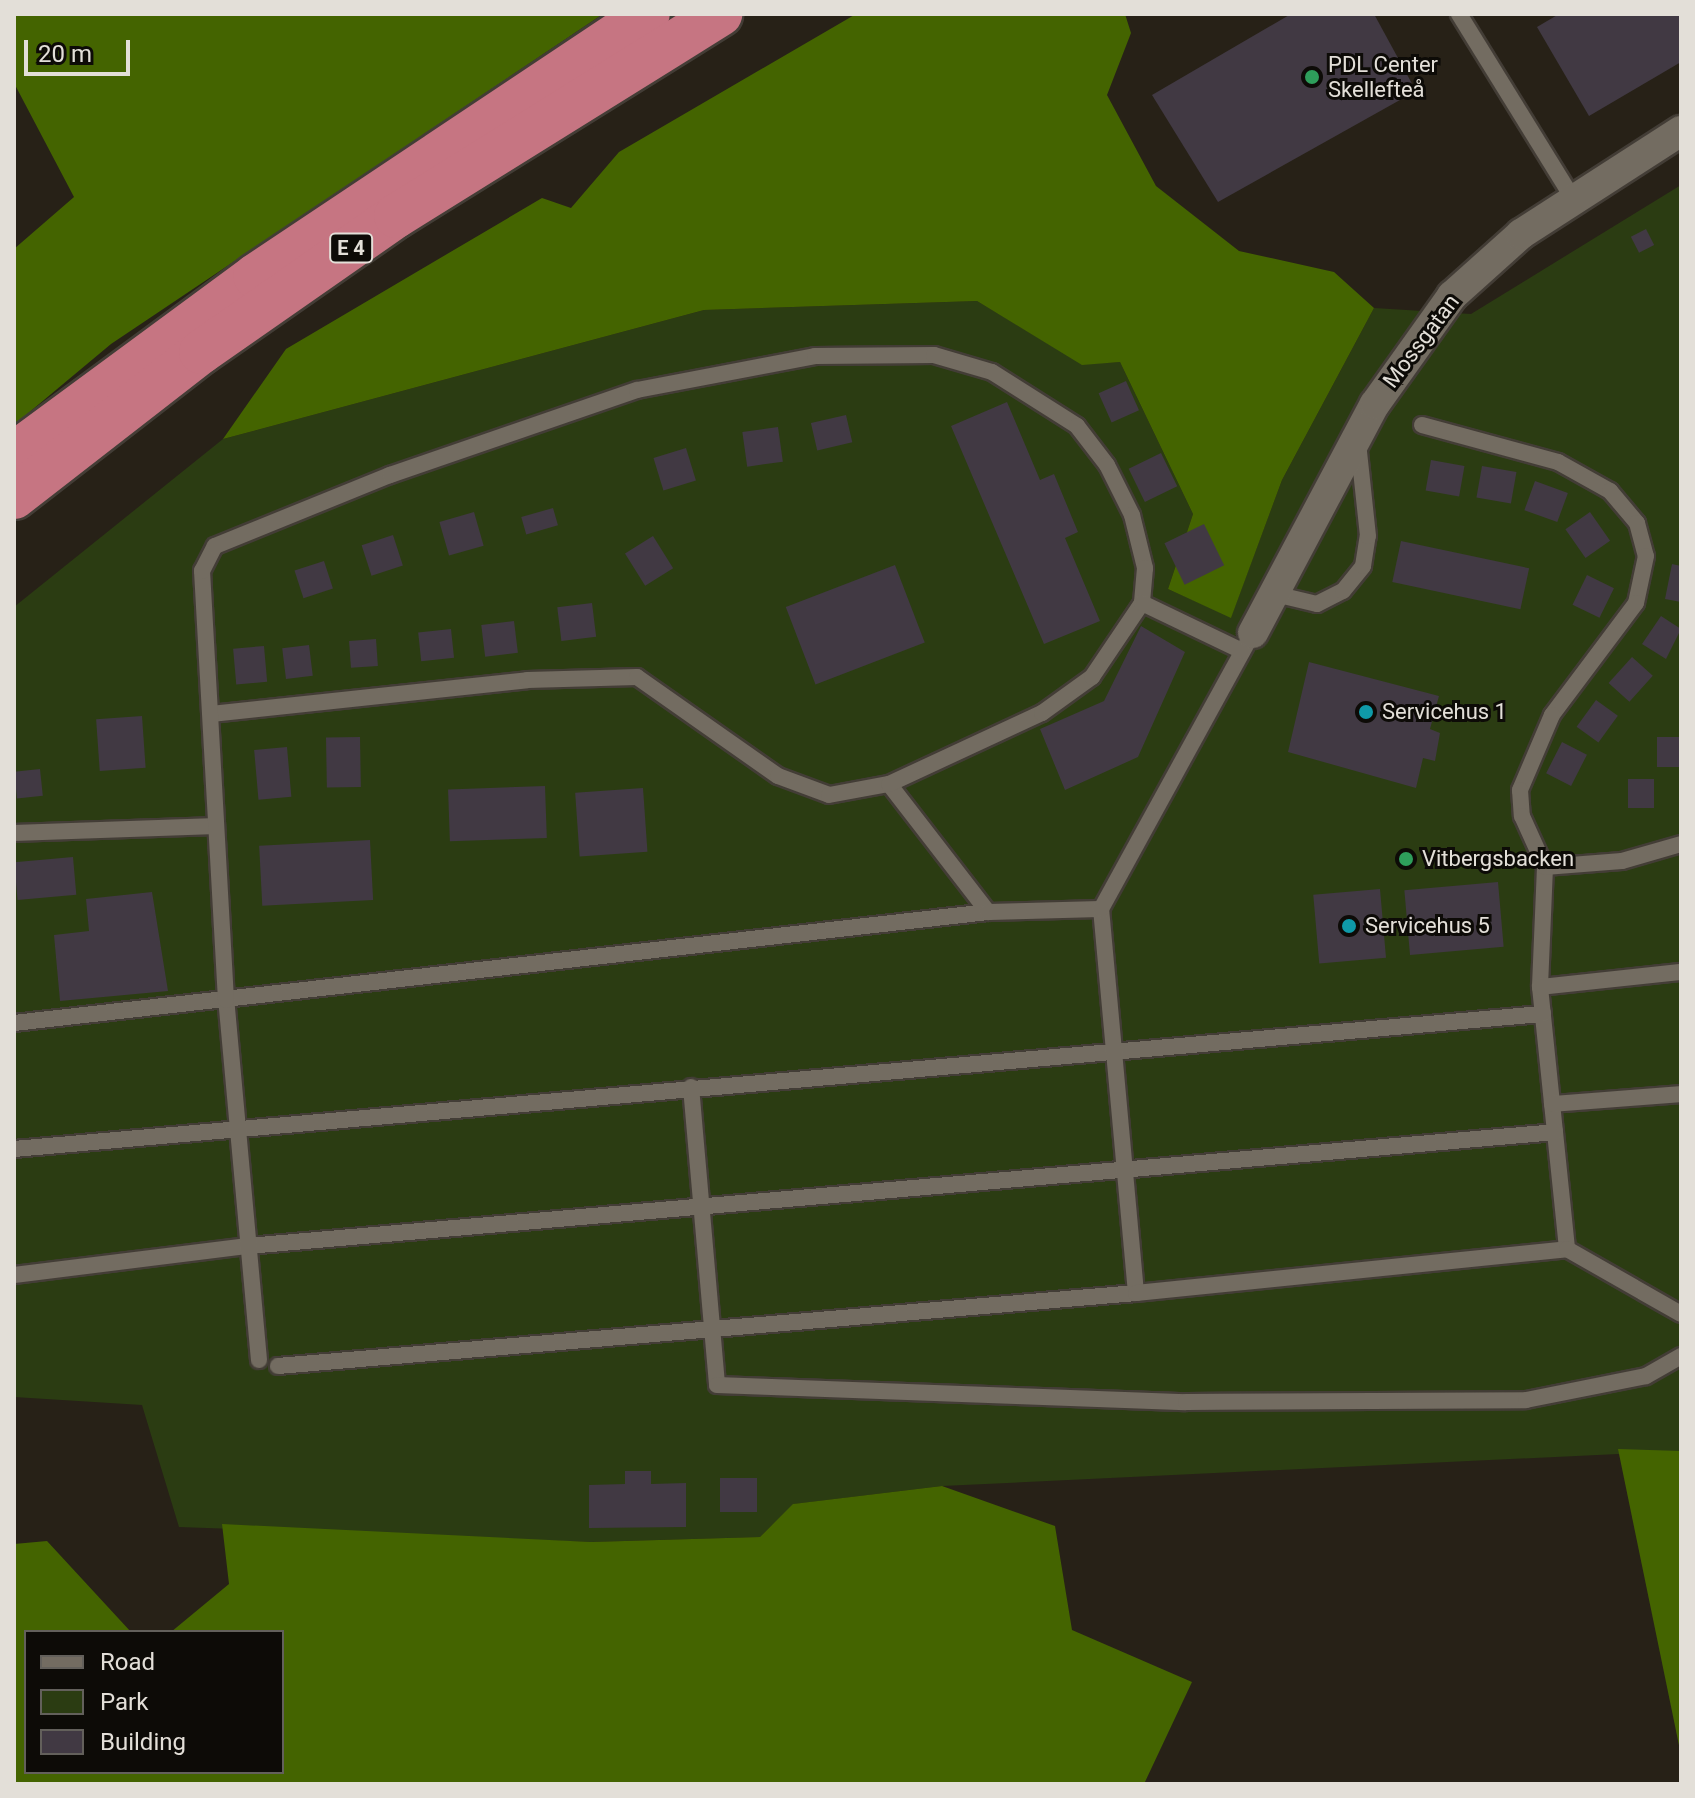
<!DOCTYPE html>
<meta charset="utf-8">
<style>
body{margin:0}
#map{position:relative;width:1695px;height:1798px;overflow:hidden;background:#272117;font-family:Roboto,sans-serif}
div>[style]{position:absolute}
.green>*{inset:0;background:#2b3c12}
.forest>*{inset:0;background:#446400}
.building>*{inset:0;background:#413943;transform-origin:0 0}
.roads{filter:drop-shadow(2px 0 #433d36) drop-shadow(-2px 0 #433d36) drop-shadow(0 2px #433d36) drop-shadow(0 -2px #433d36)}
.lane>*{height:16px;margin:-8px;padding:0 8px;transform-origin:8px;border-radius:8px;background:#736c61}
.street>*{height:30px;margin:-15px;padding:0 15px;transform-origin:15px;border-radius:15px;background:#736c61}
.highway>*{height:44px;margin:-22px;padding:0 22px;transform-origin:22px;border-radius:22px;background:#c67582}
.dots>*{width:22px;height:22px;translate:-50% -50%;box-sizing:border-box;border:4px solid #0d0b07;border-radius:50%}
span{translate:-50% -50%;white-space:nowrap;text-align:center;line-height:1.15;-webkit-text-stroke:6px #0d0b07;paint-order:stroke}
.shield-label span{padding:2px 6px;background:#0d0b07;border:2px solid;border-radius:6px;-webkit-text-stroke-width:0}
.shield-label{font-size:20px;color:#e3dfd8;font-weight:700}
.poi-label{font-size:22px;color:#e3dfd8}
.left{translate:0 -50%;text-align:left}
.street-label{font-size:22px;color:#e3dfd8}
.frame{position:absolute;inset:0;border:16px solid #e3dfd8;pointer-events:none}
.legend{position:absolute;left:24px;top:1630px;width:260px;height:144px;box-sizing:border-box;background:#0d0b07;border:2px solid #63605b;margin:0;padding:10px 14px;list-style:none;font-size:24px;color:#e3dfd8}
.legend li{display:flex;align-items:center;gap:16px;height:40px}
.legend b{width:40px;border:2px solid #63605b}
.scale{position:absolute;left:24px;top:40px;width:106px;height:36px;box-sizing:border-box;border:4px solid #e3dfd8;border-top:0;padding-left:10px;font-size:24px;line-height:28px;white-space:nowrap;color:#e3dfd8;-webkit-text-stroke:6px #0d0b07;paint-order:stroke}
</style>
<div id="map">
<div class="green">
<i style="clip-path:polygon(1681px 185px,1681px 1451px,942px 1486px,794px 1504px,760px 1537px,591px 1542px,179px 1527px,142px 1405px,14px 1397px,14px 607px,223px 439px,704px 310px,977px 301px,1082px 364px,1120px 362px,1193px 514px,1168px 589px,1231px 617px,1282px 480px,1374px 308px,1471px 314px)"></i>
</div>
<div class="forest">
<i style="clip-path:polygon(14px 14px,603px 14px,111px 344px,14px 425px,14px 249px,74px 197px,14px 83px)"></i>
<i style="clip-path:polygon(856px 14px,1125px 14px,1131px 33px,1107px 95px,1156px 186px,1239px 251px,1334px 272px,1374px 308px,1282px 480px,1231px 618px,1168px 589px,1193px 514px,1120px 362px,1082px 365px,977px 301px,704px 310px,223px 439px,286px 349px,542px 198px,571px 208px,619px 152px)"></i>
<i style="clip-path:polygon(1618px 1449px,1681px 1451px,1681px 1755px)"></i>
<i style="clip-path:polygon(942px 1486px,1055px 1526px,1072px 1630px,1192px 1682px,1144px 1784px,14px 1784px,14px 1544px,47px 1541px,131px 1632px,26px 1632px,26px 1772px,282px 1772px,282px 1632px,171px 1632px,229px 1584px,222px 1524px,591px 1542px,760px 1537px,793px 1504px)"></i>
</div>
<div class="building">
<i style="clip-path:polygon(1291px 14px,1374px 14px,1416px 91px,1218px 202px,1152px 95px)"></i>
<i style="clip-path:polygon(1559px 14px,1681px 14px,1681px 62px,1589px 116px,1537px 27px)"></i>
<i style="left:1646px;top:229px;width:18px;height:17px;rotate:63deg"></i>
<i style="left:1126px;top:381px;width:32px;height:30px;rotate:66deg"></i>
<i style="clip-path:polygon(1007px 402px,1040px 480px,1054px 474px,1078px 532px,1065px 538px,1100px 621px,1044px 644px,951px 426px)"></i>
<i style="left:846px;top:415px;width:28px;height:36px;rotate:77deg"></i>
<i style="left:778px;top:427px;width:35px;height:36px;rotate:82deg"></i>
<i style="left:686px;top:448px;width:34px;height:34px;rotate:73deg"></i>
<i style="left:1161px;top:453px;width:37px;height:36px;rotate:64deg"></i>
<i style="left:1431px;top:460px;width:34px;height:31px;rotate:10deg"></i>
<i style="left:1482px;top:466px;width:35px;height:32px;rotate:10deg"></i>
<i style="left:1535px;top:481px;width:35px;height:31px;rotate:20deg"></i>
<i style="left:553px;top:508px;width:18px;height:33px;rotate:74deg"></i>
<i style="left:474px;top:512px;width:35px;height:36px;rotate:74deg"></i>
<i style="left:1590px;top:512px;width:35px;height:30px;rotate:55deg"></i>
<i style="left:1204px;top:524px;width:46px;height:44px;rotate:64deg"></i>
<i style="left:393px;top:535px;width:32px;height:33px;rotate:72deg"></i>
<i style="left:653px;top:536px;width:38px;height:33px;rotate:58deg"></i>
<i style="left:1401px;top:541px;width:131px;height:42px;rotate:12deg"></i>
<i style="left:324px;top:561px;width:29px;height:31px;rotate:72deg"></i>
<i style="clip-path:polygon(1672px 564px,1681px 566px,1681px 602px,1665px 599px)"></i>
<i style="left:895px;top:565px;width:83px;height:117px;rotate:69deg"></i>
<i style="left:1587px;top:575px;width:30px;height:33px;rotate:26deg"></i>
<i style="left:592px;top:603px;width:34px;height:35px;rotate:83deg"></i>
<i style="clip-path:polygon(1661px 616px,1681px 629px,1666px 659px,1642px 644px)"></i>
<i style="left:514px;top:621px;width:32px;height:33px;rotate:83deg"></i>
<i style="clip-path:polygon(1141px 626px,1185px 652px,1138px 757px,1065px 790px,1040px 729px,1104px 701px)"></i>
<i style="left:451px;top:629px;width:29px;height:33px;rotate:84deg"></i>
<i style="left:376px;top:639px;width:27px;height:27px;rotate:86deg"></i>
<i style="left:309px;top:645px;width:31px;height:27px;rotate:83deg"></i>
<i style="left:264px;top:646px;width:36px;height:31px;rotate:85deg"></i>
<i style="left:1632px;top:657px;width:28px;height:35px;rotate:42deg"></i>
<i style="clip-path:polygon(1309px 662px,1439px 696px,1430px 729px,1440px 733px,1435px 761px,1423px 758px,1416px 788px,1288px 752px)"></i>
<i style="left:1596px;top:700px;width:27px;height:33px;rotate:36deg"></i>
<i style="left:142px;top:716px;width:52px;height:46px;rotate:86deg"></i>
<i style="left:360px;top:737px;width:50px;height:34px;rotate:89deg"></i>
<i style="left:1657px;top:737px;width:24px;height:30px"></i>
<i style="left:1562px;top:742px;width:28px;height:35px;rotate:27deg"></i>
<i style="left:287px;top:747px;width:50px;height:33px;rotate:85deg"></i>
<i style="left:40px;top:769px;width:27px;height:26px;rotate:84deg"></i>
<i style="left:1628px;top:779px;width:26px;height:29px"></i>
<i style="left:545px;top:786px;width:52px;height:97px;rotate:88deg"></i>
<i style="left:643px;top:788px;width:64px;height:68px;rotate:86deg"></i>
<i style="left:370px;top:840px;width:60px;height:111px;rotate:87deg"></i>
<i style="left:73px;top:857px;width:38px;height:59px;rotate:85deg"></i>
<i style="left:1498px;top:882px;width:65px;height:94px;rotate:85deg"></i>
<i style="left:1380px;top:889px;width:69px;height:67px;rotate:85deg"></i>
<i style="clip-path:polygon(152px 892px,168px 991px,60px 1001px,54px 935px,89px 931px,86px 899px)"></i>
<i style="clip-path:polygon(625px 1471px,651px 1471px,651px 1484px,686px 1483px,686px 1527px,589px 1528px,589px 1485px,625px 1484px)"></i>
<i style="left:757px;top:1478px;width:34px;height:37px;rotate:90deg"></i>
</div>
<div class="roads">
<div class="lane">
<i style="left:1459px;top:14px;width:219px;rotate:58.3deg"></i>
<i style="left:1422px;top:425px;width:141px;rotate:15.2deg"></i>
<i style="left:1558px;top:462px;width:60px;rotate:29.1deg"></i>
<i style="left:1610px;top:491px;width:42px;rotate:49.8deg"></i>
<i style="left:1637px;top:523px;width:34px;rotate:75deg"></i>
<i style="left:1646px;top:556px;width:48px;rotate:102deg"></i>
<i style="left:1636px;top:603px;width:140px;rotate:126.9deg"></i>
<i style="left:1552px;top:715px;width:82px;rotate:113.1deg"></i>
<i style="left:1520px;top:790px;width:26px;rotate:86deg"></i>
<i style="left:1522px;top:816px;width:56px;rotate:65.7deg"></i>
<i style="left:1545px;top:867px;width:120px;rotate:92.4deg"></i>
<i style="left:1540px;top:987px;width:263px;rotate:84.1deg"></i>
<i style="left:1275px;top:594px;width:43px;rotate:13.4deg"></i>
<i style="left:1317px;top:604px;width:29px;rotate:-27deg"></i>
<i style="left:1343px;top:591px;width:32px;rotate:-51deg"></i>
<i style="left:1363px;top:566px;width:30px;rotate:-81deg"></i>
<i style="left:1368px;top:536px;width:95px;rotate:-96.1deg"></i>
<i style="left:211px;top:714px;width:318px;rotate:-6.1deg"></i>
<i style="left:527px;top:680px;width:110px;rotate:-1.6deg"></i>
<i style="left:637px;top:677px;width:172px;rotate:35.1deg"></i>
<i style="left:778px;top:776px;width:54px;rotate:20.4deg"></i>
<i style="left:829px;top:795px;width:61px;rotate:-10.4deg"></i>
<i style="left:889px;top:784px;width:162px;rotate:52.3deg"></i>
<i style="left:889px;top:784px;width:169px;rotate:-24.9deg"></i>
<i style="left:1042px;top:713px;width:62px;rotate:-35.8deg"></i>
<i style="left:1092px;top:677px;width:89px;rotate:-56deg"></i>
<i style="left:14px;top:833px;width:202px;rotate:-2deg"></i>
<i style="left:1545px;top:867px;width:77px;rotate:-4.5deg"></i>
<i style="left:1622px;top:861px;width:61px;rotate:-16.1deg"></i>
<i style="left:1540px;top:987px;width:142px;rotate:-6.1deg"></i>
<i style="left:14px;top:1023px;width:980px;rotate:-6.5deg"></i>
<i style="left:988px;top:912px;width:113px;rotate:-1.5deg"></i>
<i style="left:691px;top:1087px;width:299px;rotate:85deg"></i>
<i style="left:717px;top:1385px;width:469px;rotate:2.1deg"></i>
<i style="left:1186px;top:1402px;width:340px;rotate:-0.3deg"></i>
<i style="left:1526px;top:1400px;width:122px;rotate:-11.3deg"></i>
<i style="left:1646px;top:1376px;width:40px;rotate:-29.7deg"></i>
<i style="left:1552px;top:1104px;width:129px;rotate:-4.4deg"></i>
<i style="left:14px;top:1149px;width:1535px;rotate:-5.05deg"></i>
<i style="left:14px;top:1275px;width:236px;rotate:-7.1deg"></i>
<i style="left:248px;top:1246px;width:1312px;rotate:-4.98deg"></i>
<i style="left:1136px;top:1293px;width:386px;rotate:-95.2deg"></i>
<i style="left:1101px;top:909px;width:301px;rotate:-61.2deg"></i>
<i style="left:259px;top:1360px;width:362px;rotate:-95.2deg"></i>
<i style="left:226px;top:1000px;width:430px;rotate:-93.2deg"></i>
<i style="left:202px;top:571px;width:28px;rotate:-63deg"></i>
<i style="left:215px;top:546px;width:189px;rotate:-22.1deg"></i>
<i style="left:390px;top:475px;width:261px;rotate:-19deg"></i>
<i style="left:637px;top:390px;width:181px;rotate:-10.8deg"></i>
<i style="left:815px;top:356px;width:119px;rotate:-0.5deg"></i>
<i style="left:934px;top:355px;width:60px;rotate:16.3deg"></i>
<i style="left:992px;top:372px;width:101px;rotate:32.4deg"></i>
<i style="left:1077px;top:426px;width:49px;rotate:52.4deg"></i>
<i style="left:1107px;top:465px;width:56px;rotate:63.4deg"></i>
<i style="left:1132px;top:515px;width:55px;rotate:76.2deg"></i>
<i style="left:1145px;top:568px;width:35px;rotate:95deg"></i>
<i style="left:1142px;top:603px;width:111px;rotate:25.6deg"></i>
<i style="left:278px;top:1366px;width:861px;rotate:-4.86deg"></i>
<i style="left:1136px;top:1293px;width:433px;rotate:-5.8deg"></i>
<i style="left:1567px;top:1249px;width:131px;rotate:29.7deg"></i>
</div>
<div class="street">
<i style="left:1253px;top:633px;width:259px;rotate:-62deg"></i>
<i style="left:1375px;top:404px;width:133px;rotate:-54.5deg"></i>
<i style="left:1452px;top:296px;width:93px;rotate:-41.9deg"></i>
<i style="left:1521px;top:234px;width:190px;rotate:-32.8deg"></i>
</div>
<div class="highway">
<i style="left:14px;top:454px;width:300px;rotate:-36.4deg"></i>
<i style="left:255px;top:276px;width:472px;rotate:-33.7deg"></i>
<i style="left:14px;top:497px;width:237px;rotate:-37.8deg"></i>
<i style="left:201px;top:352px;width:238px;rotate:-34.9deg"></i>
<i style="left:396px;top:216px;width:382px;rotate:-31.9deg"></i>
</div>
</div>
<div class="dots">
<i style="left:1312px;top:77px;background:#2e9e5b"></i>
<i style="left:1366px;top:712px;background:#0f9aa8"></i>
<i style="left:1406px;top:859px;background:#2e9e5b"></i>
<i style="left:1349px;top:926px;background:#0f9aa8"></i>
</div>
<div class="shield-label">
<span style="left:351px;top:248px">E 4</span>
</div>
<div class="poi-label">
<span class="left" style="left:1328px;top:77px">PDL Center<br>Skellefteå</span>
<span class="left" style="left:1382px;top:712px">Servicehus 1</span>
<span class="left" style="left:1422px;top:859px">Vitbergsbacken</span>
<span class="left" style="left:1365px;top:926px">Servicehus 5</span>
</div>
<div class="street-label">
<span style="left:1421px;top:341px;rotate:-53deg">Mossgatan</span>
</div>
<div class="frame"></div>
<ul class="legend">
<li><b style="height:10px;background:#736c61"></b>Road</li>
<li><b style="height:22px;background:#2b3c12"></b>Park</li>
<li><b style="height:22px;background:#413943"></b>Building</li>
</ul>
<div class="scale">20 m</div>
</div>
